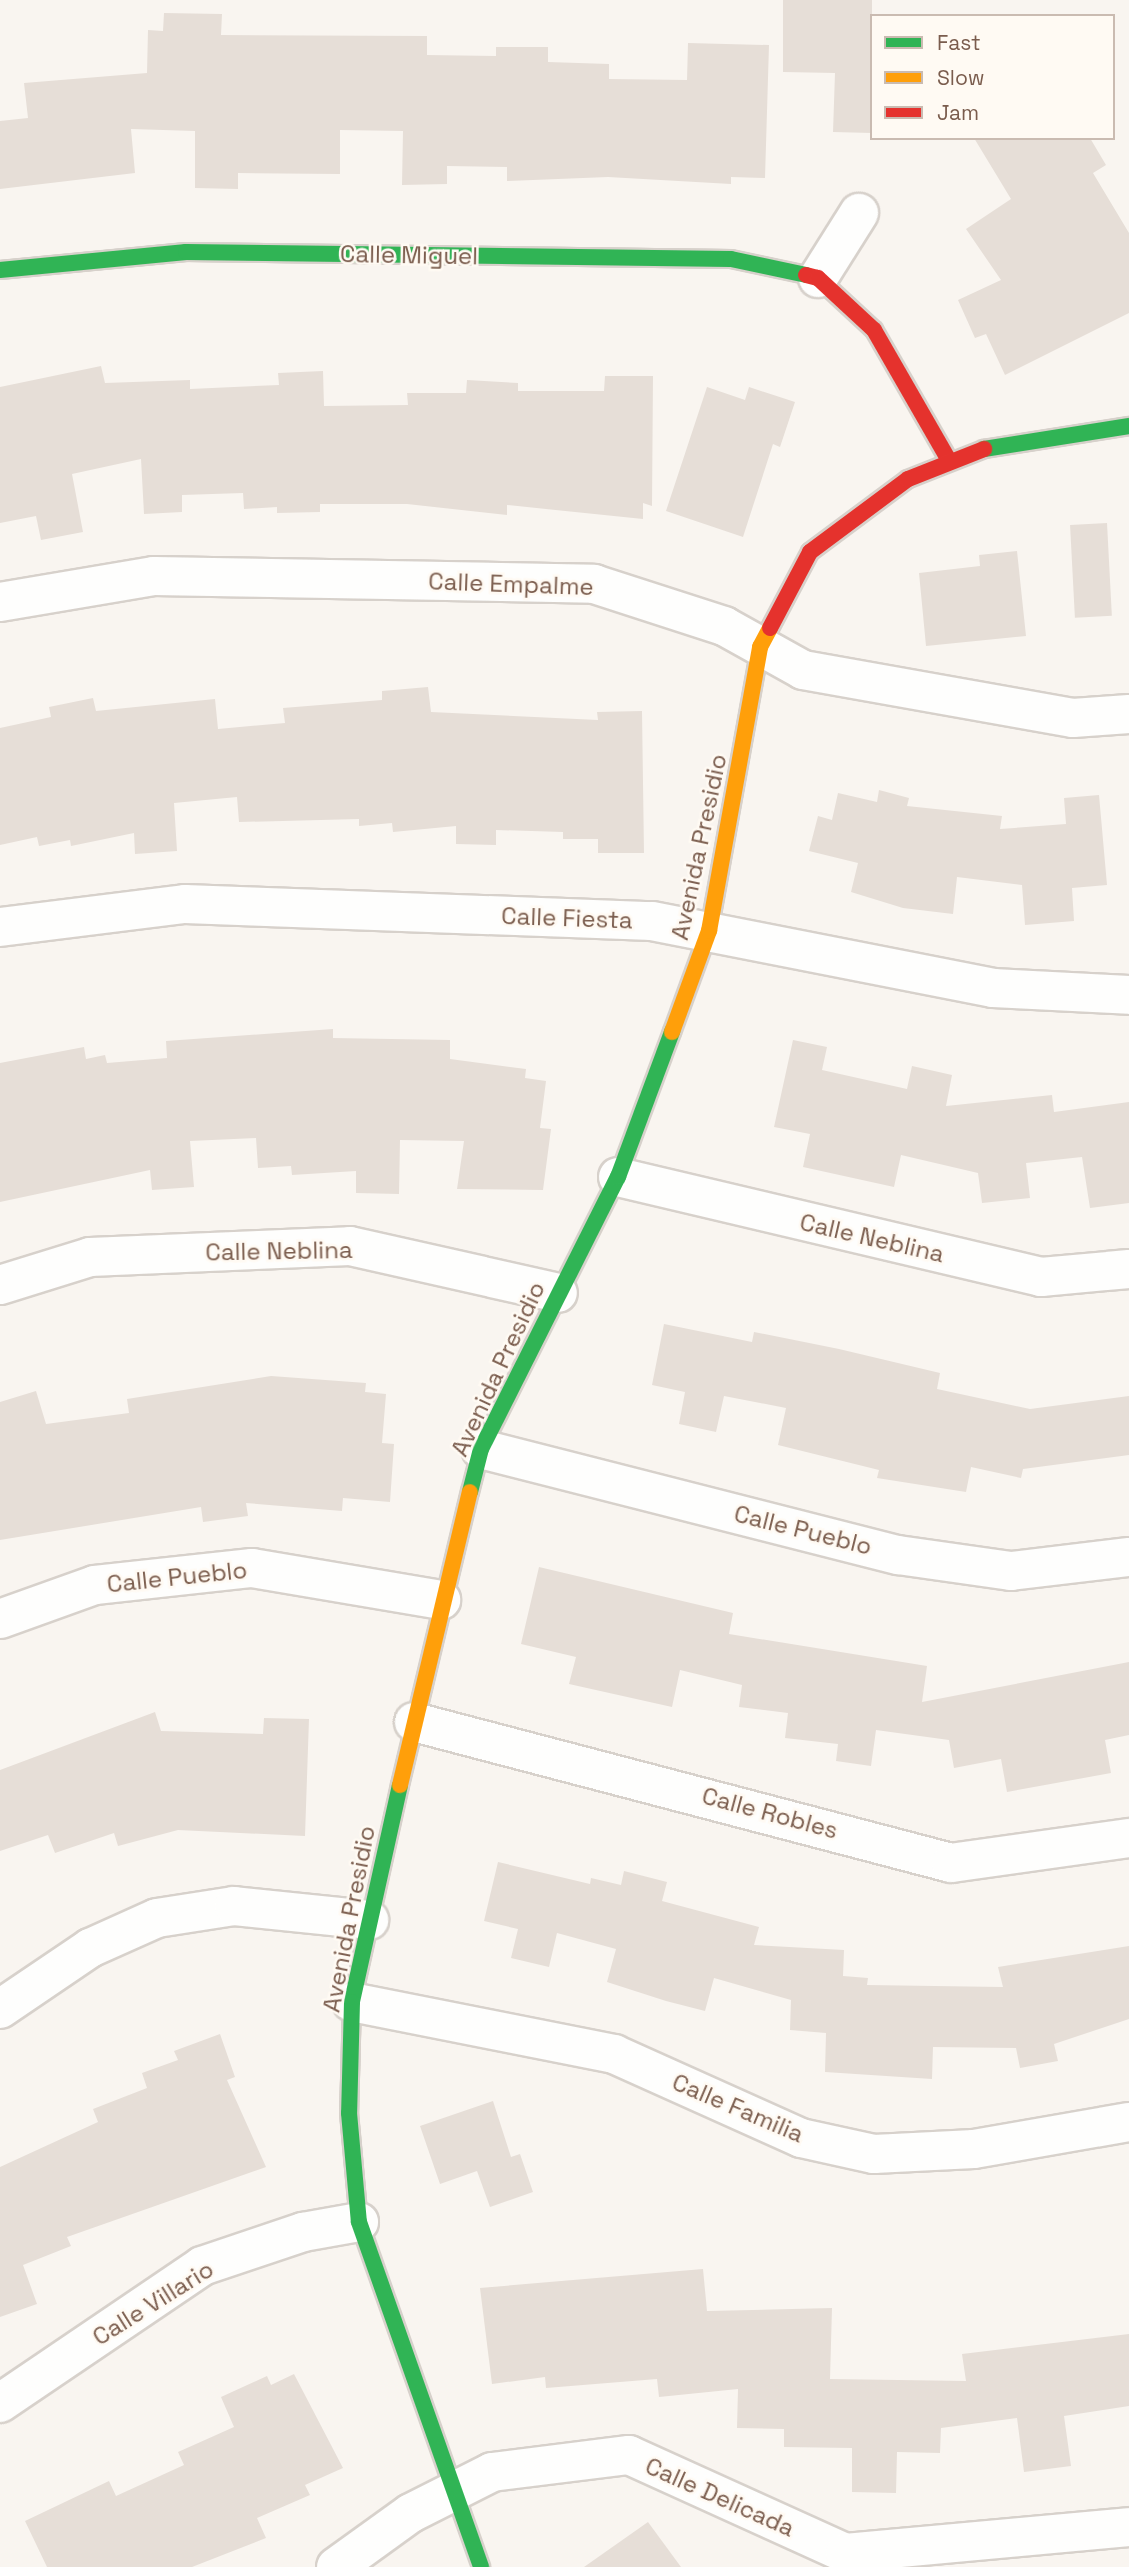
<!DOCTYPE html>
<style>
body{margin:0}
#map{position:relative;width:1129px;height:2567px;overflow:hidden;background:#f9f5f0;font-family:"Space Grotesk",sans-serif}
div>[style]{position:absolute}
.building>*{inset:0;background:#e6ded7;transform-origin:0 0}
.roads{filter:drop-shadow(2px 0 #d7d1cb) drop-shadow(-2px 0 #d7d1cb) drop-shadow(0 2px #d7d1cb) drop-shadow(0 -2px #d7d1cb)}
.street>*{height:38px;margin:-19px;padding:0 19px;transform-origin:19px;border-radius:19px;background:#fefefd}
.fast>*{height:16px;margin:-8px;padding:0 8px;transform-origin:8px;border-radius:8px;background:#30b455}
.slow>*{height:16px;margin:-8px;padding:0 8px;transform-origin:8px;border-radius:8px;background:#ff9f0a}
.jam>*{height:16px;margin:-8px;padding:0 8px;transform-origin:8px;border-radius:8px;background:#e5322d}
span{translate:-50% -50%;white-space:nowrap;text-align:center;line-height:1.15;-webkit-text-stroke:5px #fffaf3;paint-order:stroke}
.street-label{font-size:24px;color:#7a5c4d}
.legend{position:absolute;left:870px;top:14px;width:245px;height:126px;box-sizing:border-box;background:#fffaf3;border:2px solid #cabbb1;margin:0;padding:9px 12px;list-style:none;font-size:21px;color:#7a5c4d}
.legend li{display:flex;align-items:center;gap:14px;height:35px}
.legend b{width:35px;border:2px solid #cabbb1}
</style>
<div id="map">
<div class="building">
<i style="clip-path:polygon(783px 0,872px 0,872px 133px,833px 132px,835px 73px,783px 72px)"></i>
<i style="clip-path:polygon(164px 13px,222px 14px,221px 35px,427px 36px,427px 55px,496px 56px,496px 47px,548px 47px,548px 62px,609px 64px,609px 79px,687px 80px,688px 43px,769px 45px,765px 178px,731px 177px,731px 184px,608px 177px,507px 181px,507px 167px,447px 166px,447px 184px,402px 185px,403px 131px,340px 130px,340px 174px,238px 173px,238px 189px,195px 188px,195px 131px,131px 129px,135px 173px,0 189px,0 121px,28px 118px,24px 83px,147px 73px,148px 30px,163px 31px)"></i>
<i style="clip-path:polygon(974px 138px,1090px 138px,1106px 165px,1093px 173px,1129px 233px,1129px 313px,1005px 375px,986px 334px,975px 338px,958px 300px,1001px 280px,966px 229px,1011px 199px)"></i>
<i style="clip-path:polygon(101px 366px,105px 383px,190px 380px,190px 389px,279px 385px,278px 373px,323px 371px,324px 406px,408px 405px,407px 393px,466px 393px,467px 380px,518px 383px,518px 391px,604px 391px,605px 376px,653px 376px,652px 506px,643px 503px,643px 519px,507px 505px,507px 515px,407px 504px,320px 504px,320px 512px,277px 513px,277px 507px,244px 509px,243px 493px,182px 495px,182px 512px,144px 514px,141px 459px,72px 474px,83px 532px,41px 540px,36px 516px,0 523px,0 387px)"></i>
<i style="clip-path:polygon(707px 387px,745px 400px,749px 387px,795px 402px,780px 447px,773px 444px,743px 537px,666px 511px)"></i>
<i style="left:1107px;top:523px;width:93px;height:37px;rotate:87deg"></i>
<i style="clip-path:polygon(1017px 551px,1026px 636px,926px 646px,919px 573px,980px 566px,979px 555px)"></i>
<i style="clip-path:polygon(428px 687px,431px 712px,598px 720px,597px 712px,642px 711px,644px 853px,598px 853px,598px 839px,563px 839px,563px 832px,496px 830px,496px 845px,456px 844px,456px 826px,393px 832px,392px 823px,359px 826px,359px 819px,239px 822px,237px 797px,174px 803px,177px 851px,135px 854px,134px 833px,71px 846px,70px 840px,39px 846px,37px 837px,0 845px,0 728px,51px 717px,49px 707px,93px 698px,96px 711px,215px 699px,218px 729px,285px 723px,283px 708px,382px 700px,382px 691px)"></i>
<i style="clip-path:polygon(879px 790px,909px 798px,907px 806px,1002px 816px,1000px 829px,1066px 824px,1064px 798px,1099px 795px,1107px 885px,1072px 888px,1074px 921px,1025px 925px,1022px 885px,957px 877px,953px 914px,903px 908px,851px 892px,858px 863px,809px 851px,818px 816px,832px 820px,838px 793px,877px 802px)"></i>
<i style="clip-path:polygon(333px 1029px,333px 1038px,450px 1040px,450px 1059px,526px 1069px,525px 1078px,546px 1081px,540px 1128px,551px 1129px,543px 1190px,457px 1189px,464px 1141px,400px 1140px,399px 1194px,356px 1193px,356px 1171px,292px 1175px,291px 1166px,258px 1168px,256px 1138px,190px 1141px,194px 1187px,152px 1190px,150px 1170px,0 1202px,0 1063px,84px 1047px,86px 1059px,105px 1055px,107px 1063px,167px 1058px,166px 1041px)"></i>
<i style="clip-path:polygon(793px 1040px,827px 1047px,822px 1070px,907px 1089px,912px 1066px,952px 1075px,946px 1106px,1052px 1095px,1054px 1112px,1129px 1102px,1129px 1203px,1090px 1208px,1082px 1157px,1026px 1163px,1030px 1198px,982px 1203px,978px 1173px,901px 1155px,894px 1187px,803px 1167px,810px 1134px,774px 1127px)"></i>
<i style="clip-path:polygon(664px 1324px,752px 1342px,754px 1332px,839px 1349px,940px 1373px,937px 1389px,1030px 1409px,1129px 1396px,1129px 1455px,1023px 1469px,1021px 1478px,971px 1467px,966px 1492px,877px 1478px,879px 1470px,778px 1445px,786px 1408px,724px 1396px,716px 1432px,679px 1424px,685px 1392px,652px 1385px)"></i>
<i style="clip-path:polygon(271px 1376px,366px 1383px,365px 1392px,386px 1394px,382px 1443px,394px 1444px,390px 1502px,343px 1498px,342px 1511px,246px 1503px,248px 1516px,203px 1522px,201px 1507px,0 1540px,0 1402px,36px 1391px,46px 1424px,129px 1413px,127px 1399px)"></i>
<i style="clip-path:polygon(539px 1567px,733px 1613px,729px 1634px,927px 1666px,922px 1702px,1129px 1662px,1129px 1735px,1105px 1740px,1111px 1773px,1007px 1792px,1001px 1759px,954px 1768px,949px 1740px,876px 1730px,871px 1766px,836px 1761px,838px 1744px,785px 1738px,788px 1713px,739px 1707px,742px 1685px,680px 1670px,672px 1707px,569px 1684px,576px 1657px,521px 1644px)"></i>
<i style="clip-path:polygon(155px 1712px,161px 1731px,263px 1734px,264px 1718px,309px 1719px,305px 1836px,178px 1830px,118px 1846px,114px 1833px,55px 1853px,48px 1835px,0 1851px,0 1770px)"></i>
<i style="clip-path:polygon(498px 1862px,590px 1884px,591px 1878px,621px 1885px,624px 1871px,667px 1882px,662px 1901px,759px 1927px,754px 1945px,844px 1950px,843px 1976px,868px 1978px,867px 1985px,1003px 1987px,998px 1967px,1129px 1946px,1129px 2019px,1054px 2044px,1058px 2061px,1020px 2068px,1016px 2048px,933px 2047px,932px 2079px,825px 2072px,826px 2033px,790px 2030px,791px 2000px,714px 1978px,705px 2011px,666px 2001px,607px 1982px,616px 1949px,557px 1933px,549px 1967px,511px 1958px,518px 1929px,484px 1921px)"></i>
<i style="clip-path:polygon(220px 2034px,235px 2077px,227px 2080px,266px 2167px,67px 2237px,71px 2246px,23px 2265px,37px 2304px,0 2317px,0 2167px,98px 2122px,93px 2109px,147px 2088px,142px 2073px,178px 2060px,174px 2051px)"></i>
<i style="clip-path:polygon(493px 2101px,511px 2157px,520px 2154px,533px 2192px,490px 2207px,477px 2171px,440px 2184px,420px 2126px)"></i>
<i style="clip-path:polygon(703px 2269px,707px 2311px,832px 2308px,830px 2379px,966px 2381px,962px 2354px,1129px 2334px,1129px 2406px,1064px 2416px,1071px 2466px,1024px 2472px,1017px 2418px,941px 2428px,940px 2453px,897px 2452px,896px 2493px,852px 2492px,852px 2448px,784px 2447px,784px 2429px,737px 2428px,738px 2389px,659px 2397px,657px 2379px,546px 2388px,545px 2377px,492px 2384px,480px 2288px)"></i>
<i style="clip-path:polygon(294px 2374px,343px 2468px,305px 2485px,310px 2495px,257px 2518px,266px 2538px,192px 2567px,47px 2567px,25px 2521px,109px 2481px,116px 2496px,184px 2465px,178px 2452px,234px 2427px,221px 2397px,267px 2376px,271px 2385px)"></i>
<i style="clip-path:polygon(648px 2522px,681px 2567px,584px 2567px)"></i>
</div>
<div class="roads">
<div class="street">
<i style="left:818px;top:278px;width:77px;rotate:-57.8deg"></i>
<i style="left:0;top:602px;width:156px;rotate:-9.6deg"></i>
<i style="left:154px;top:576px;width:440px;rotate:1deg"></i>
<i style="left:594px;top:584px;width:137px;rotate:17.9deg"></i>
<i style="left:724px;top:626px;width:90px;rotate:29.1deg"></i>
<i style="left:803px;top:670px;width:274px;rotate:10.1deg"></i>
<i style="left:1073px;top:718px;width:56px;rotate:-4.1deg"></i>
<i style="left:0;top:927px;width:186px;rotate:-7.1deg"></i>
<i style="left:185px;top:904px;width:467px;rotate:2.1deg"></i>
<i style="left:652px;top:921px;width:348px;rotate:11.1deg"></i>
<i style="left:993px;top:988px;width:136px;rotate:2.9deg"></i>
<i style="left:618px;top:1177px;width:435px;rotate:13.3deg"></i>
<i style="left:1041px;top:1277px;width:88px;rotate:-5.2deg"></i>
<i style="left:0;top:1285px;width:94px;rotate:-17.3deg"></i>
<i style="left:90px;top:1257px;width:260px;rotate:-2.4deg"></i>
<i style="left:350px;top:1246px;width:213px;rotate:12.7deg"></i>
<i style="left:481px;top:1449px;width:430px;rotate:14.3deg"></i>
<i style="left:898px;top:1555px;width:114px;rotate:8.1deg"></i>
<i style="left:1011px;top:1571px;width:119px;rotate:-6.8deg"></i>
<i style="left:0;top:1619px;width:101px;rotate:-19.7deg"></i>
<i style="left:95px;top:1585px;width:158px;rotate:-6.2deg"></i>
<i style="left:252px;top:1568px;width:192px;rotate:9.6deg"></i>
<i style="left:414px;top:1722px;width:555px;rotate:14.71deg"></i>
<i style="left:951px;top:1863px;width:180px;rotate:-8deg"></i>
<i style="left:352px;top:2002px;width:267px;rotate:11.2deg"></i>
<i style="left:614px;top:2054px;width:205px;rotate:24.2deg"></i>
<i style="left:801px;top:2138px;width:75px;rotate:12.4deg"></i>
<i style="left:874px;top:2154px;width:100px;rotate:-2.9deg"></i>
<i style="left:974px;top:2149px;width:157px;rotate:-9.9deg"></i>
<i style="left:0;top:2009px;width:109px;rotate:-34.1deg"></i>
<i style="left:90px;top:1948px;width:73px;rotate:-24.1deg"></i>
<i style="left:157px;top:1918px;width:78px;rotate:-8.9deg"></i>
<i style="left:234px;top:1906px;width:136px;rotate:5.9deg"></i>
<i style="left:0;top:2403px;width:244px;rotate:-34.1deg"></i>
<i style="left:202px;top:2266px;width:107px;rotate:-18.6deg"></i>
<i style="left:303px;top:2232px;width:57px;rotate:-10.1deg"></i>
<i style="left:336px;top:2567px;width:92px;rotate:-35.8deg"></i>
<i style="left:411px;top:2513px;width:91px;rotate:-26.8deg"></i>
<i style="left:492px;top:2472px;width:138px;rotate:-7.1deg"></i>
<i style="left:629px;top:2455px;width:237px;rotate:24.4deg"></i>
<i style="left:845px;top:2553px;width:285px;rotate:-5.2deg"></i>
</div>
<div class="fast">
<i style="left:0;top:270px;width:187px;rotate:-5.5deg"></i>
<i style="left:186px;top:252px;width:545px;rotate:0.74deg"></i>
<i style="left:731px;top:259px;width:77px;rotate:12deg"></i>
<i style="left:984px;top:449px;width:147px;rotate:-9deg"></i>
<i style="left:470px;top:1492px;width:44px;rotate:-75.7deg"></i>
<i style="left:481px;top:1449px;width:305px;rotate:-63.3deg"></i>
<i style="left:618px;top:1177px;width:155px;rotate:-69.6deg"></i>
<i style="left:400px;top:1785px;width:222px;rotate:102.5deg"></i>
<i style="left:352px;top:2002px;width:111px;rotate:91.5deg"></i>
<i style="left:349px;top:2113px;width:109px;rotate:84.8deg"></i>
<i style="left:359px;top:2222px;width:366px;rotate:70.5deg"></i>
</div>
<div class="slow">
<i style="left:672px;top:1032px;width:108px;rotate:-69.9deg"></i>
<i style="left:709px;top:931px;width:289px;rotate:-79.8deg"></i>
<i style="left:760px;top:647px;width:21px;rotate:-62deg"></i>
<i style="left:400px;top:1785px;width:301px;rotate:-76.6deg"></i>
</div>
<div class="jam">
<i style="left:806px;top:275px;width:12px;rotate:14deg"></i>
<i style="left:818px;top:278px;width:76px;rotate:42.9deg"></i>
<i style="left:874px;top:330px;width:152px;rotate:60.1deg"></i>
<i style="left:770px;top:628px;width:86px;rotate:-62.2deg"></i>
<i style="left:810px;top:552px;width:122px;rotate:-36.7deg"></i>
<i style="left:908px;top:479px;width:82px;rotate:-21.5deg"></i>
</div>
</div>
<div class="street-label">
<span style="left:409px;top:255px;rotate:1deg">Calle Miguel</span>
<span style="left:511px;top:584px;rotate:2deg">Calle Empalme</span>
<span style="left:699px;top:847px;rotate:-78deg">Avenida Presidio</span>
<span style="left:567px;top:918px;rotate:2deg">Calle Fiesta</span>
<span style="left:872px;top:1238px;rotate:13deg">Calle Neblina</span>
<span style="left:279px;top:1251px;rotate:-1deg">Calle Neblina</span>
<span style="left:498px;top:1369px;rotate:-65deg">Avenida Presidio</span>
<span style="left:803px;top:1530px;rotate:14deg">Calle Pueblo</span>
<span style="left:177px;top:1577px;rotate:-6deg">Calle Pueblo</span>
<span style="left:770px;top:1813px;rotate:15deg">Calle Robles</span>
<span style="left:349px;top:1919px;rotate:-79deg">Avenida Presidio</span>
<span style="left:738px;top:2108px;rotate:23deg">Calle Familia</span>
<span style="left:153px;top:2303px;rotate:-32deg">Calle Villario</span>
<span style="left:720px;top:2497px;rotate:24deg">Calle Delicada</span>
</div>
<ul class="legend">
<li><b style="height:9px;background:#30b455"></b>Fast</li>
<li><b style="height:9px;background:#ff9f0a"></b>Slow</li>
<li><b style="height:9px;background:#e5322d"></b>Jam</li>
</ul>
</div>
